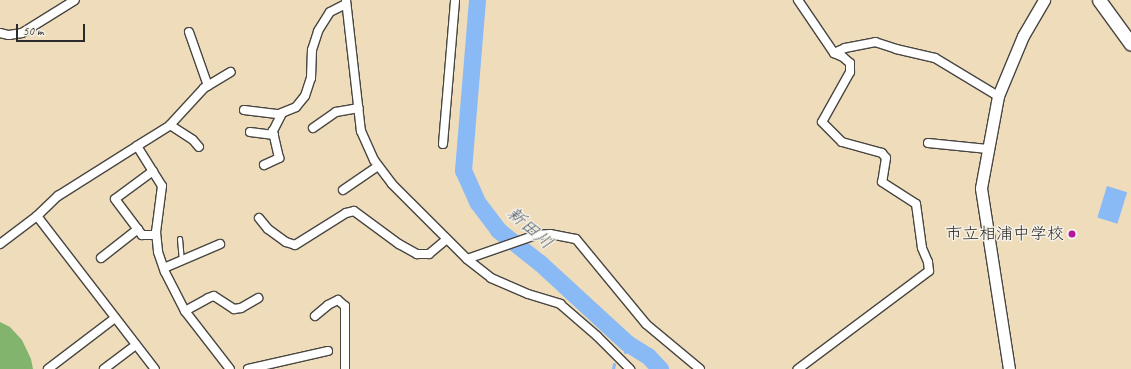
<!DOCTYPE html>
<meta charset="utf-8">
<style>
body{margin:0}
#map{position:relative;width:1131px;height:369px;overflow:hidden;background:#efdcbb;font-family:Caveat,"Klee One",sans-serif}
div>[style]{position:absolute}
.forest>*{inset:0;background:#83b46e}
.water>*{inset:0;background:#8abaf6;transform-origin:0 0}
.stream>*{height:3px;margin:-1.5px;padding:0 1.5px;transform-origin:1.5px;border-radius:1.5px;background:#8abaf6}
.river>*{height:17px;margin:-8.5px;padding:0 8.5px;transform-origin:8.5px;border-radius:8.5px;background:#8abaf6}
.roads{filter:drop-shadow(1px 0 #484641) drop-shadow(-1px 0 #484641) drop-shadow(0 1px #484641) drop-shadow(0 -1px #484641)}
.service>*{height:4px;margin:-2px;padding:0 2px;transform-origin:2px;border-radius:2px;background:#fff}
.minor>*{height:8px;margin:-4px;padding:0 4px;transform-origin:4px;border-radius:4px;background:#fff}
.tertiary>*{height:11px;margin:-5.5px;padding:0 5.5px;transform-origin:5.5px;border-radius:5.5px;background:#fff}
.primary>*{height:13px;margin:-6.5px;padding:0 6.5px;transform-origin:6.5px;border-radius:6.5px;background:#fff}
.dots>*{width:11px;height:11px;translate:-50% -50%;box-sizing:border-box;border:2px solid #f7f3e8;border-radius:50%}
span{translate:-50% -50%;white-space:nowrap;text-align:center;line-height:1.15;-webkit-text-stroke:3px #f7f3e8;paint-order:stroke}
.poi-label{font-size:17px;color:#2b2b2b}
.right{translate:-100% -50%;text-align:right}
.water-label{font-size:18px;color:#485668;font-style:italic}
.scale{position:absolute;left:16px;top:24px;width:69px;height:18px;box-sizing:border-box;border:2px solid #2b2b2b;border-top:0;padding-left:5px;font-size:12px;line-height:14px;white-space:nowrap;color:#2b2b2b;-webkit-text-stroke:3px #f7f3e8;paint-order:stroke}
</style>
<div id="map">
<div class="forest">
<i style="clip-path:polygon(0 322px,10px 327px,22px 340px,31px 359px,33px 369px,0 369px)"></i>
</div>
<div class="water">
<i style="left:1107px;top:186px;width:21px;height:33px;rotate:17deg"></i>
</div>
<div class="stream">
<i style="left:625px;top:352px;width:8px;rotate:-45deg"></i>
<i style="left:613px;top:369px;width:5px;rotate:-79deg"></i>
</div>
<div class="river">
<i style="left:477px;top:0;width:171px;rotate:94.7deg"></i>
<i style="left:463px;top:170px;width:36px;rotate:66deg"></i>
<i style="left:478px;top:203px;width:34px;rotate:53deg"></i>
<i style="left:498px;top:230px;width:53px;rotate:38.2deg"></i>
<i style="left:540px;top:263px;width:118px;rotate:42.6deg"></i>
<i style="left:627px;top:343px;width:25px;rotate:32deg"></i>
<i style="left:648px;top:356px;width:18px;rotate:47deg"></i>
</div>
<div class="roads">
<div class="service">
<i style="left:180px;top:239px;width:21px;rotate:85deg"></i>
</div>
<div class="minor">
<i style="left:346px;top:0;width:132px;rotate:83.5deg"></i>
<i style="left:361px;top:131px;width:32px;rotate:66deg"></i>
<i style="left:374px;top:160px;width:30px;rotate:53deg"></i>
<i style="left:392px;top:184px;width:106px;rotate:45deg"></i>
<i style="left:467px;top:259px;width:31px;rotate:38deg"></i>
<i style="left:491px;top:278px;width:40px;rotate:23.4deg"></i>
<i style="left:528px;top:294px;width:34px;rotate:17deg"></i>
<i style="left:560px;top:304px;width:49px;rotate:40.9deg"></i>
<i style="left:597px;top:336px;width:47px;rotate:45deg"></i>
<i style="left:798px;top:0;width:64px;rotate:55.8deg"></i>
<i style="left:834px;top:53px;width:10px;rotate:24deg"></i>
<i style="left:843px;top:57px;width:9px;rotate:41deg"></i>
<i style="left:850px;top:63px;width:9px;rotate:90deg"></i>
<i style="left:850px;top:72px;width:57px;rotate:119.2deg"></i>
<i style="left:822px;top:122px;width:28px;rotate:45deg"></i>
<i style="left:842px;top:142px;width:41px;rotate:15.4deg"></i>
<i style="left:882px;top:153px;width:6px;rotate:51deg"></i>
<i style="left:886px;top:158px;width:24px;rotate:99deg"></i>
<i style="left:882px;top:182px;width:40px;rotate:32.9deg"></i>
<i style="left:916px;top:204px;width:44px;rotate:82.2deg"></i>
<i style="left:922px;top:248px;width:15px;rotate:67deg"></i>
<i style="left:928px;top:262px;width:9px;rotate:84deg"></i>
<i style="left:929px;top:271px;width:164px;rotate:143.2deg"></i>
<i style="left:189px;top:32px;width:57px;rotate:70.6deg"></i>
<i style="left:0;top:33px;width:9px;rotate:13deg"></i>
<i style="left:9px;top:35px;width:13px;rotate:-9deg"></i>
<i style="left:22px;top:33px;width:62px;rotate:-31.9deg"></i>
<i style="left:834px;top:53px;width:12px;rotate:-24deg"></i>
<i style="left:845px;top:48px;width:31px;rotate:-11deg"></i>
<i style="left:875px;top:42px;width:22px;rotate:18deg"></i>
<i style="left:896px;top:49px;width:40px;rotate:13deg"></i>
<i style="left:935px;top:58px;width:74px;rotate:31.1deg"></i>
<i style="left:244px;top:110px;width:35px;rotate:7deg"></i>
<i style="left:279px;top:114px;width:18px;rotate:-22deg"></i>
<i style="left:296px;top:107px;width:14px;rotate:-51deg"></i>
<i style="left:305px;top:96px;width:19px;rotate:-72deg"></i>
<i style="left:311px;top:78px;width:28px;rotate:-88deg"></i>
<i style="left:312px;top:50px;width:20px;rotate:-72deg"></i>
<i style="left:318px;top:31px;width:22px;rotate:-58deg"></i>
<i style="left:330px;top:12px;width:18px;rotate:-27deg"></i>
<i style="left:170px;top:125px;width:50px;rotate:-47.4deg"></i>
<i style="left:204px;top:88px;width:31px;rotate:-31deg"></i>
<i style="left:313px;top:128px;width:28px;rotate:-35deg"></i>
<i style="left:336px;top:112px;width:23px;rotate:-10deg"></i>
<i style="left:250px;top:132px;width:24px;rotate:7deg"></i>
<i style="left:928px;top:143px;width:60px;rotate:5.7deg"></i>
<i style="left:443px;top:144px;width:144px;rotate:-85.2deg"></i>
<i style="left:137px;top:146px;width:39px;rotate:-32deg"></i>
<i style="left:170px;top:125px;width:27px;rotate:33deg"></i>
<i style="left:193px;top:140px;width:9px;rotate:49deg"></i>
<i style="left:264px;top:165px;width:17px;rotate:-25deg"></i>
<i style="left:279px;top:158px;width:28px;rotate:-103deg"></i>
<i style="left:273px;top:131px;width:20px;rotate:-63deg"></i>
<i style="left:153px;top:171px;width:47px;rotate:143.6deg"></i>
<i style="left:115px;top:199px;width:45px;rotate:53.1deg"></i>
<i style="left:142px;top:235px;width:14px"></i>
<i style="left:343px;top:190px;width:42px;rotate:-34.4deg"></i>
<i style="left:37px;top:216px;width:193px;rotate:52.4deg"></i>
<i style="left:259px;top:218px;width:14px;rotate:51deg"></i>
<i style="left:268px;top:229px;width:22px;rotate:36deg"></i>
<i style="left:286px;top:242px;width:9px;rotate:18deg"></i>
<i style="left:295px;top:245px;width:60px;rotate:-32.1deg"></i>
<i style="left:346px;top:213px;width:8px;rotate:-14deg"></i>
<i style="left:354px;top:211px;width:56px;rotate:36.3deg"></i>
<i style="left:399px;top:244px;width:21px;rotate:29deg"></i>
<i style="left:417px;top:254px;width:12px"></i>
<i style="left:429px;top:254px;width:23px;rotate:-40deg"></i>
<i style="left:0;top:244px;width:46px;rotate:-37.1deg"></i>
<i style="left:37px;top:216px;width:29px;rotate:-44deg"></i>
<i style="left:58px;top:196px;width:93px;rotate:-32.3deg"></i>
<i style="left:137px;top:146px;width:47px;rotate:58deg"></i>
<i style="left:162px;top:186px;width:46px;rotate:97.4deg"></i>
<i style="left:156px;top:232px;width:20px;rotate:84deg"></i>
<i style="left:158px;top:252px;width:21px;rotate:71deg"></i>
<i style="left:165px;top:272px;width:44px;rotate:62.9deg"></i>
<i style="left:185px;top:311px;width:73px;rotate:52.2deg"></i>
<i style="left:101px;top:258px;width:47px;rotate:-38.1deg"></i>
<i style="left:467px;top:259px;width:73px;rotate:-19.2deg"></i>
<i style="left:536px;top:235px;width:14px;rotate:-4deg"></i>
<i style="left:550px;top:234px;width:26px;rotate:11deg"></i>
<i style="left:576px;top:239px;width:110px;rotate:50.5deg"></i>
<i style="left:646px;top:324px;width:70px;rotate:39.8deg"></i>
<i style="left:164px;top:268px;width:61px;rotate:-23.2deg"></i>
<i style="left:185px;top:311px;width:26px;rotate:-29deg"></i>
<i style="left:208px;top:298px;width:6px;rotate:-18deg"></i>
<i style="left:214px;top:296px;width:24px;rotate:33deg"></i>
<i style="left:234px;top:309px;width:7px;rotate:-8deg"></i>
<i style="left:241px;top:308px;width:20px;rotate:-30deg"></i>
<i style="left:315px;top:316px;width:17px;rotate:-40deg"></i>
<i style="left:328px;top:305px;width:11px;rotate:-27deg"></i>
<i style="left:338px;top:300px;width:9px;rotate:41deg"></i>
<i style="left:345px;top:306px;width:63px;rotate:90deg"></i>
<i style="left:48px;top:369px;width:84px;rotate:-37.3deg"></i>
<i style="left:104px;top:369px;width:40px;rotate:-37deg"></i>
<i style="left:248px;top:369px;width:82px;rotate:-12.7deg"></i>
</div>
<div class="tertiary">
<i style="left:1009px;top:369px;width:183px;rotate:-98.8deg"></i>
<i style="left:981px;top:188px;width:94px;rotate:-79.5deg"></i>
<i style="left:998px;top:96px;width:65px;rotate:-67.4deg"></i>
<i style="left:1023px;top:36px;width:42px;rotate:-59.7deg"></i>
</div>
<div class="primary">
<i style="left:1099px;top:0;width:54px;rotate:54deg"></i>
</div>
</div>
<div class="dots">
<i style="left:1072px;top:234px;background:#b5179e"></i>
</div>
<div class="poi-label">
<span class="right" style="left:1064px;top:234px">市立相浦中学校</span>
</div>
<div class="water-label">
<span style="left:530px;top:228px;rotate:41deg">新田川</span>
</div>
<div class="scale">50 m</div>
</div>
